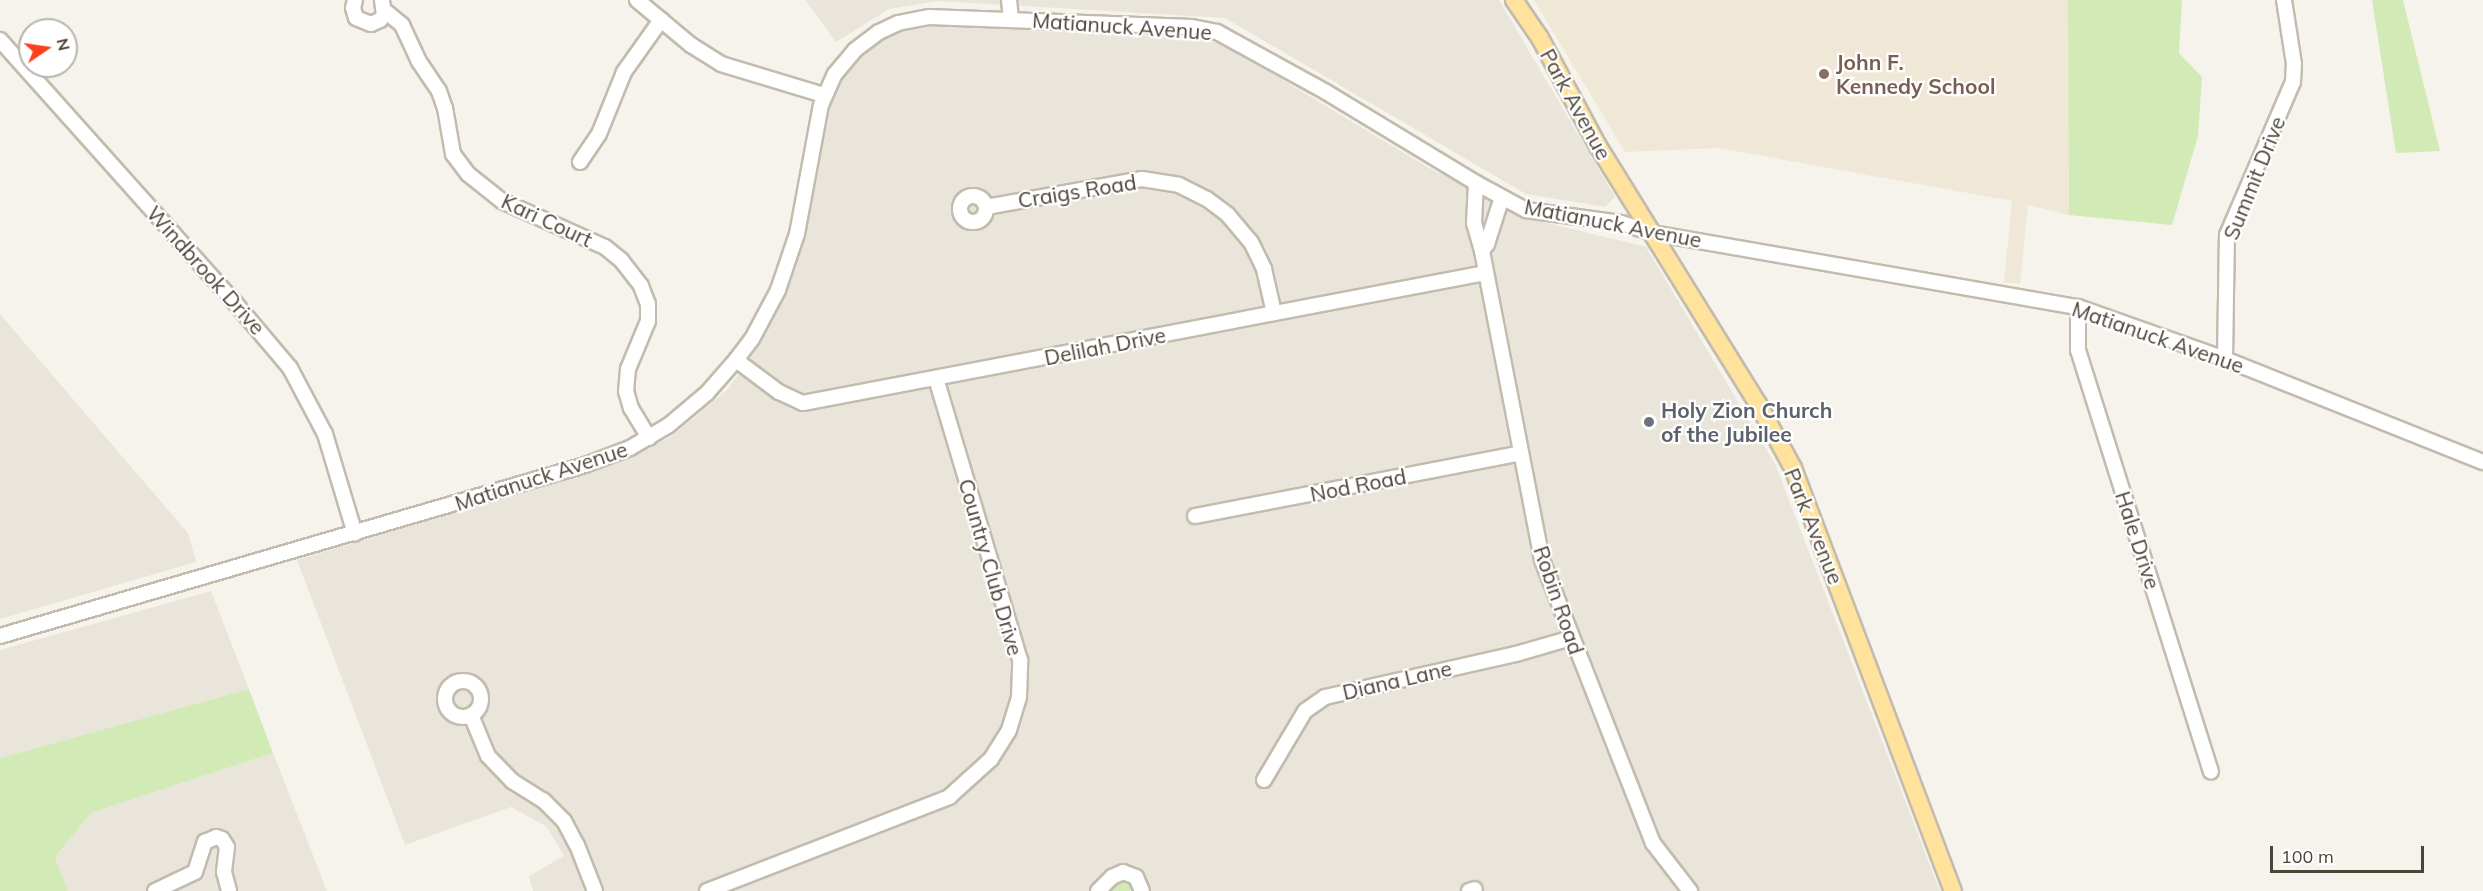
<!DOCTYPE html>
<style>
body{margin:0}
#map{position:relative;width:2483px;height:891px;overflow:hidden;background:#f6f3ec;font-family:Mulish,sans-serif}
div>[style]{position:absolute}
.residential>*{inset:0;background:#eae5da}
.education>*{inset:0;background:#efe8d6}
.green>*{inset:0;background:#d2eab5}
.roads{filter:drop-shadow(2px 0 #c2bbae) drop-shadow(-2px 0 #c2bbae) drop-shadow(0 2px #c2bbae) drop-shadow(0 -2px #c2bbae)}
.minor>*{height:14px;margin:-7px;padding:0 7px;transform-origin:7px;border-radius:7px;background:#fff}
.minor>.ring{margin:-7px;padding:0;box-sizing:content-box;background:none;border:14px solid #fff;border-radius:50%}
.major>*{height:16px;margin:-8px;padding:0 8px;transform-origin:8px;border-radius:8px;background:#ffe39c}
.dots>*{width:16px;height:16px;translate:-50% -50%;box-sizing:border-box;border:3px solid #fff;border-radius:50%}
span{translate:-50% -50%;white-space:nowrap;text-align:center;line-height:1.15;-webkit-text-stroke:4.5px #fff;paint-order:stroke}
.street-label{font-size:21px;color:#4b4439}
.education-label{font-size:21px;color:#785e54;font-weight:700}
.left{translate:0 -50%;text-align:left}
.worship-label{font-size:21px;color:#5b616d;font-weight:700}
.north{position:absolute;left:18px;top:18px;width:60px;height:60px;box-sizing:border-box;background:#fff;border:2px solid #b7b4b0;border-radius:50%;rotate:77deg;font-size:16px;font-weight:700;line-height:24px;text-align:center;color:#4b4439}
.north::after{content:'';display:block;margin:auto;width:21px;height:27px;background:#fc3f1d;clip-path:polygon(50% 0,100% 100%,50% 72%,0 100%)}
.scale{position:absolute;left:2270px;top:846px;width:154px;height:27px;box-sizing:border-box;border:3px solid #4b4439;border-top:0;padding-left:8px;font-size:18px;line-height:21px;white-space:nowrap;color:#4b4439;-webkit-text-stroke:4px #fff;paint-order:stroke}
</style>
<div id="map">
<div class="residential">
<i style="clip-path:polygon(805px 0,1499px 0,1615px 197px,1605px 207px,1526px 194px,1225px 18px,938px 1px,889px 9px,836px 42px)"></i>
<i style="clip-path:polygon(929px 25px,1199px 39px,1225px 45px,1429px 168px,1535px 220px,1646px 247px,1775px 464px,1940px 891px,533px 891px,529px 876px,564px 856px,547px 827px,511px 807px,405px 845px,297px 560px,612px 465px,671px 437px,728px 389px,761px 343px,792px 279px,831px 96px,858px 57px,880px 41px,904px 30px)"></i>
<i style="clip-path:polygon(0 314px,188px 533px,196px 562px,0 619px)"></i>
<i style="clip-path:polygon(211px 591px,249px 689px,0 758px,0 650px)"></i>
<i style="clip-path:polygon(273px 753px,327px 891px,68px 891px,55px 857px,91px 813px)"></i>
</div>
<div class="education">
<i style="clip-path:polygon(1534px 0,2068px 0,2069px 215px,2028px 205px,2020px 284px,2004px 282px,2012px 201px,1719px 148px,1625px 152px)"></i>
</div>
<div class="green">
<i style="clip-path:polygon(2068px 0,2182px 0,2179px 53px,2202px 77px,2198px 136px,2172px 225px,2069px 215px)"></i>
<i style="clip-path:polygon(2372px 0,2403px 0,2440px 151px,2396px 153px)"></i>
<i style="clip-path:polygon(249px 689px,273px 753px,91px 813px,55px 857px,68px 891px,0 891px,0 758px)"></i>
<i style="clip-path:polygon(1120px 877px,1132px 880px,1138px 891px,1105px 891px)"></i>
</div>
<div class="roads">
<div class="minor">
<i style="left:355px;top:0;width:8px;rotate:104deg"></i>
<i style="left:353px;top:8px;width:10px;rotate:73deg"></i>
<i style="left:356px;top:18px;width:16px;rotate:22deg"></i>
<i style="left:371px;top:24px;width:10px;rotate:-24deg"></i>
<i style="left:380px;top:20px;width:6px;rotate:-51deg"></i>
<i style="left:384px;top:15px;width:15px;rotate:-98deg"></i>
<i style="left:637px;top:0;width:70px;rotate:39.8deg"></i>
<i style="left:691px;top:45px;width:36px;rotate:32deg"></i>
<i style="left:721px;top:64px;width:108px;rotate:16.8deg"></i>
<i style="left:1009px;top:0;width:18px;rotate:84deg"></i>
<i style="left:385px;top:11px;width:22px;rotate:39deg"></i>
<i style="left:402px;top:25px;width:38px;rotate:65deg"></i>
<i style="left:418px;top:60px;width:37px;rotate:56deg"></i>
<i style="left:439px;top:91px;width:18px;rotate:71deg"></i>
<i style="left:445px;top:108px;width:47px;rotate:80.1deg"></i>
<i style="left:453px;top:154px;width:25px;rotate:53deg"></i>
<i style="left:468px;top:174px;width:43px;rotate:38.5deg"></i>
<i style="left:502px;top:201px;width:113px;rotate:24.1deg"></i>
<i style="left:605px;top:247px;width:21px;rotate:39deg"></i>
<i style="left:621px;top:260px;width:33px;rotate:52deg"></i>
<i style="left:641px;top:286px;width:19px;rotate:69deg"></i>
<i style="left:648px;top:304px;width:17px;rotate:90deg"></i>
<i style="left:648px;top:321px;width:52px;rotate:112.6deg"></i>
<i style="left:628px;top:369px;width:22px;rotate:95deg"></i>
<i style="left:626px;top:391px;width:18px;rotate:74deg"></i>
<i style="left:631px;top:408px;width:35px;rotate:59deg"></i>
<i style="left:0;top:40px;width:354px;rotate:48.2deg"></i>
<i style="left:236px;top:304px;width:84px;rotate:49.8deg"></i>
<i style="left:290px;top:368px;width:75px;rotate:62.1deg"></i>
<i style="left:325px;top:434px;width:104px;rotate:73.3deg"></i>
<i style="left:580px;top:162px;width:34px;rotate:-56deg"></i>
<i style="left:599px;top:134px;width:67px;rotate:-68deg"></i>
<i style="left:624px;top:72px;width:64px;rotate:-54.6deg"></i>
<i style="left:1476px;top:183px;width:40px;rotate:92.9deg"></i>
<i style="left:1474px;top:223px;width:29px;rotate:74deg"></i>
<i style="left:1482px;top:251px;width:315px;rotate:79deg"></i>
<i style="left:1542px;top:560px;width:304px;rotate:68.6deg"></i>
<i style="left:1653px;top:843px;width:61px;rotate:52.4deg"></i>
<i class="ring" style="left:960px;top:196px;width:12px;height:12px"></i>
<i style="left:986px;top:207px;width:158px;rotate:-10.2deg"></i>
<i style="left:1142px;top:179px;width:37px;rotate:9deg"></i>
<i style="left:1179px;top:185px;width:31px;rotate:27deg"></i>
<i style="left:1207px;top:199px;width:26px;rotate:37deg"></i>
<i style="left:1228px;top:215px;width:35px;rotate:50deg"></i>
<i style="left:1251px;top:242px;width:30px;rotate:64deg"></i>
<i style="left:1264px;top:269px;width:45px;rotate:77.2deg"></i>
<i style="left:1482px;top:251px;width:9px;rotate:-54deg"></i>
<i style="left:1487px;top:244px;width:49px;rotate:-72.3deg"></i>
<i style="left:2078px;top:307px;width:43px;rotate:90deg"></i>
<i style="left:2078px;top:350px;width:442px;rotate:72.5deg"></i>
<i style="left:2225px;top:359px;width:124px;rotate:-89.1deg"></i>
<i style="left:2227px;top:235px;width:167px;rotate:-66.7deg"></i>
<i style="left:2293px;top:82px;width:18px;rotate:-87deg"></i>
<i style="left:2294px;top:64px;width:65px;rotate:-98.9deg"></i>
<i style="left:736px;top:360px;width:54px;rotate:36.7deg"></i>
<i style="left:779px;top:392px;width:26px;rotate:25deg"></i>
<i style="left:803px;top:403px;width:694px;rotate:-10.79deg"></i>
<i style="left:1195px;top:516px;width:332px;rotate:-10.9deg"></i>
<i style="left:0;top:636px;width:609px;rotate:-16.29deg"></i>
<i style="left:585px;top:465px;width:48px;rotate:-20.7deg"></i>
<i style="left:630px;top:448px;width:45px;rotate:-30.5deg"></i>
<i style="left:669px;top:425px;width:50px;rotate:-40.1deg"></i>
<i style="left:707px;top:393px;width:44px;rotate:-48.7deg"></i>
<i style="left:736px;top:360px;width:26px;rotate:-53deg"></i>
<i style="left:752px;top:339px;width:55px;rotate:-62deg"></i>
<i style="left:778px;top:290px;width:59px;rotate:-71.3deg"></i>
<i style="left:797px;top:234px;width:131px;rotate:-79.5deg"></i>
<i style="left:821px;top:105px;width:34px;rotate:-66deg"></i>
<i style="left:835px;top:74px;width:31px;rotate:-50deg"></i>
<i style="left:855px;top:50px;width:30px;rotate:-37deg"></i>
<i style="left:879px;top:32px;width:21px;rotate:-25deg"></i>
<i style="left:898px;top:23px;width:32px;rotate:-11deg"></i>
<i style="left:929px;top:17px;width:263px;rotate:2.2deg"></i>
<i style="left:1192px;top:27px;width:25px;rotate:11deg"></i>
<i style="left:1217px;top:32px;width:124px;rotate:28.8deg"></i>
<i style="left:1326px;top:92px;width:175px;rotate:31.2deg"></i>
<i style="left:1476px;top:183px;width:57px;rotate:28.4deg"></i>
<i style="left:1526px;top:210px;width:96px;rotate:7.8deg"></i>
<i style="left:1621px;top:223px;width:34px;rotate:17deg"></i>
<i style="left:1653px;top:233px;width:431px;rotate:9.9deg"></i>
<i style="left:2078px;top:307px;width:156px;rotate:19.5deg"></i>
<i style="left:2225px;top:359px;width:278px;rotate:21.8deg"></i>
<i class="ring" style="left:445px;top:681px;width:22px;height:22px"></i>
<i style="left:471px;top:715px;width:44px;rotate:67.5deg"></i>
<i style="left:488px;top:756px;width:35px;rotate:46deg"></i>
<i style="left:512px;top:781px;width:36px;rotate:32deg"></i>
<i style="left:543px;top:800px;width:30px;rotate:45deg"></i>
<i style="left:564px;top:821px;width:27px;rotate:62deg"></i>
<i style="left:577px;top:845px;width:49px;rotate:68.6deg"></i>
<i style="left:1264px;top:780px;width:80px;rotate:-59.3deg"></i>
<i style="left:1305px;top:711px;width:24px;rotate:-35deg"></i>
<i style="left:1325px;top:697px;width:196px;rotate:-12.7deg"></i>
<i style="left:1516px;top:654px;width:57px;rotate:-16.2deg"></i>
<i style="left:155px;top:891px;width:44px;rotate:-25.4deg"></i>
<i style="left:195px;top:872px;width:32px;rotate:-72deg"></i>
<i style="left:205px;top:842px;width:12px;rotate:-24deg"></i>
<i style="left:216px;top:837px;width:6px;rotate:18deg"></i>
<i style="left:222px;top:839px;width:9px;rotate:58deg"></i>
<i style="left:227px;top:847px;width:25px;rotate:97deg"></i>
<i style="left:224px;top:872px;width:20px;rotate:75deg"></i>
<i style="left:707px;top:891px;width:260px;rotate:-21.2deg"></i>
<i style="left:949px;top:797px;width:57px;rotate:-42.1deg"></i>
<i style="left:991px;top:759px;width:34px;rotate:-58deg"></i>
<i style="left:1009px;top:730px;width:34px;rotate:-73deg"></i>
<i style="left:1019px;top:697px;width:37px;rotate:-88deg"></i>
<i style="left:1020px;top:660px;width:293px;rotate:-106.6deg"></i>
<i style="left:1098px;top:891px;width:20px;rotate:-45deg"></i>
<i style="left:1112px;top:877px;width:12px;rotate:-24deg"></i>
<i style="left:1123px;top:872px;width:14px;rotate:21deg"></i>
<i style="left:1136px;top:877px;width:15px;rotate:67deg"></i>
<i style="left:1469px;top:891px;width:6px;rotate:-18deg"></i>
</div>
<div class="major">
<i style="left:1514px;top:0;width:46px;rotate:55.6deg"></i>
<i style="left:1540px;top:38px;width:123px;rotate:61.8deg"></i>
<i style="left:1598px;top:146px;width:304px;rotate:58.2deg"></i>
<i style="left:1758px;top:404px;width:73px;rotate:61.3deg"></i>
<i style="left:1793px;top:468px;width:452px;rotate:69.3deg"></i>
</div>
</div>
<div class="dots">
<i style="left:1824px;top:74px;background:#8d6e63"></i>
<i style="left:1649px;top:422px;background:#6b7280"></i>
</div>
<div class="street-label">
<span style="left:1122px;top:26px;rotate:4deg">Matianuck Avenue</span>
<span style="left:1576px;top:104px;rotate:61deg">Park Avenue</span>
<span style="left:2254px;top:178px;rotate:-68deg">Summit Drive</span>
<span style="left:1077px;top:191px;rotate:-9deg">Craigs Road</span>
<span style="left:547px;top:220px;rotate:25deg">Kari Court</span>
<span style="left:1613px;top:223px;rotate:11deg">Matianuck Avenue</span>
<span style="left:206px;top:270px;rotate:48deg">Windbrook Drive</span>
<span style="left:2158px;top:337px;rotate:19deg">Matianuck Avenue</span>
<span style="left:1105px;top:346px;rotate:-11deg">Delilah Drive</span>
<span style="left:541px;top:476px;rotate:-18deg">Matianuck Avenue</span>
<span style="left:1358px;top:485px;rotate:-11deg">Nod Road</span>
<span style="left:1814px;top:526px;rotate:68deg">Park Avenue</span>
<span style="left:2138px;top:540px;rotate:72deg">Hale Drive</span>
<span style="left:991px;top:567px;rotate:74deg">Country Club Drive</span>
<span style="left:1559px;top:600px;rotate:71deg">Robin Road</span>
<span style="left:1397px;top:680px;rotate:-13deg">Diana Lane</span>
</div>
<div class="education-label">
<span class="left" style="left:1836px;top:74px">John F.<br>Kennedy School</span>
</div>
<div class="worship-label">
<span class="left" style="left:1661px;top:422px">Holy Zion Church<br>of the Jubilee</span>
</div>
<div class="north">N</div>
<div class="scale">100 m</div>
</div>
